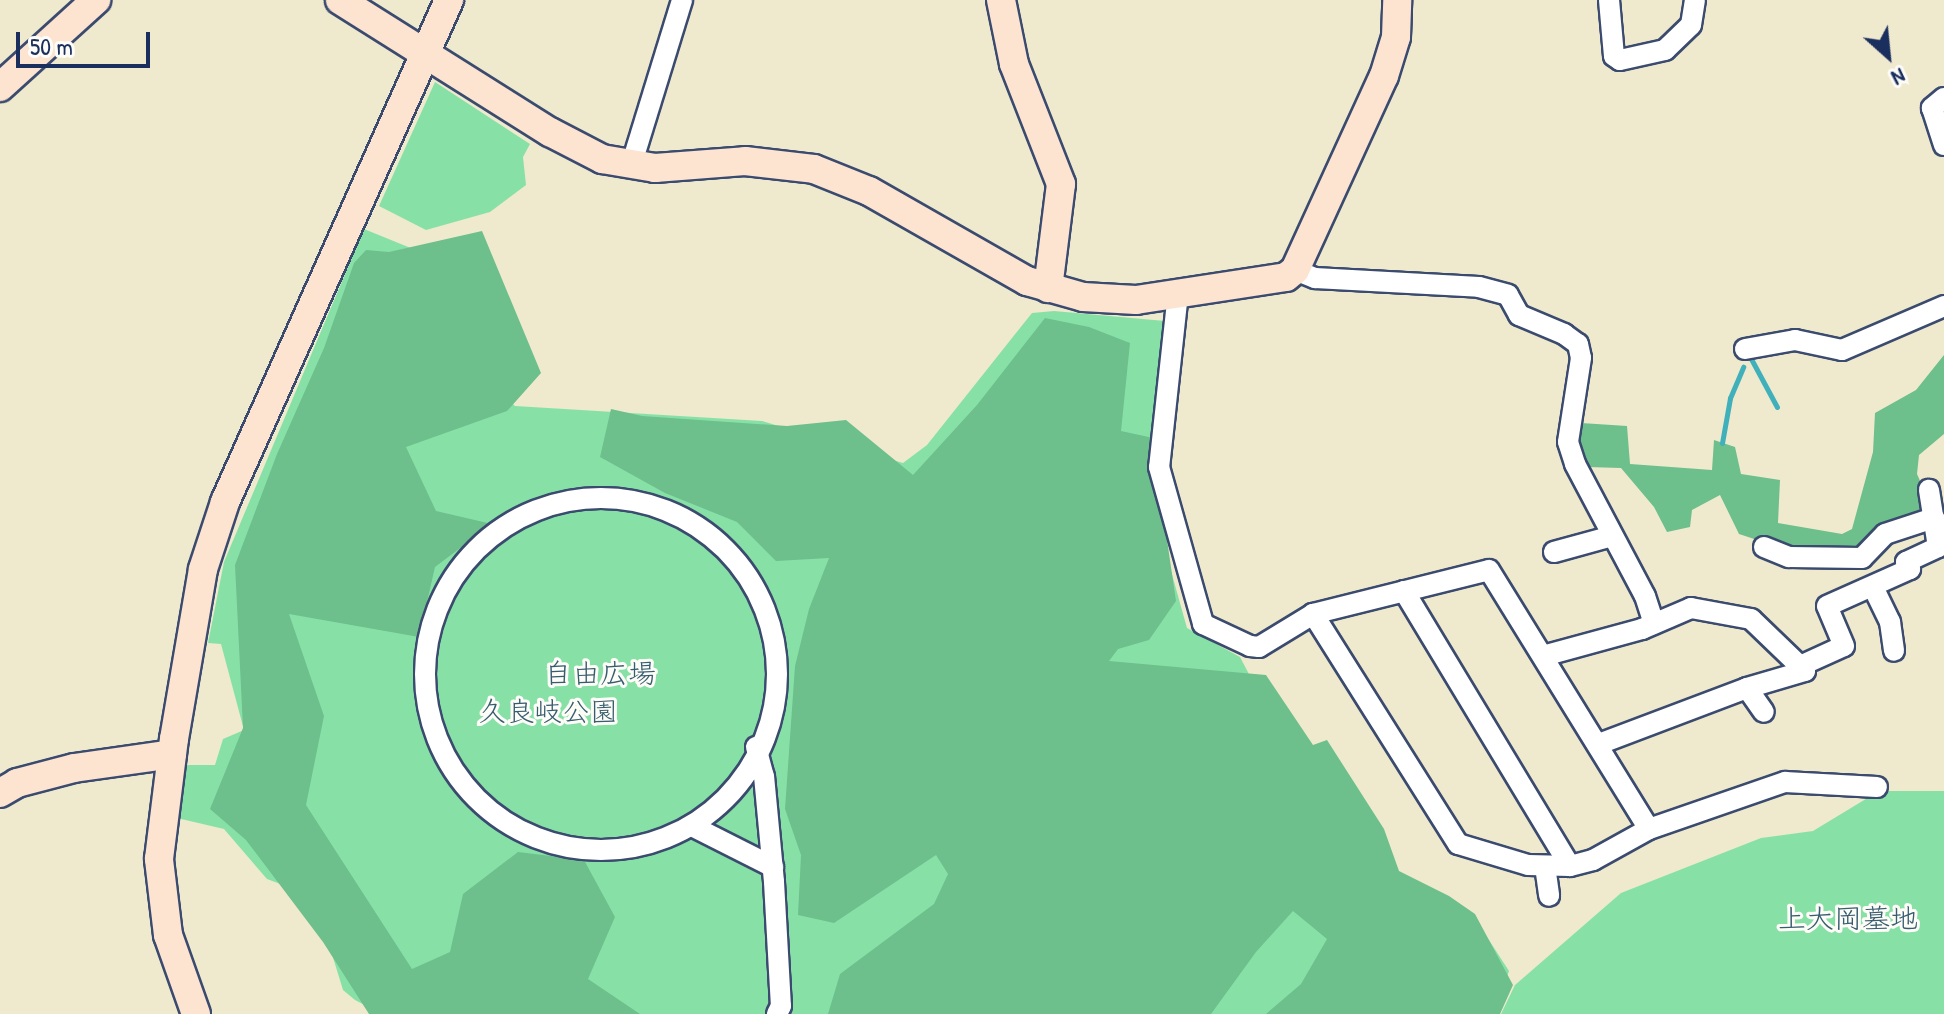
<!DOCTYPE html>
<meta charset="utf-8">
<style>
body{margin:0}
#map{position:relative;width:1944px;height:1014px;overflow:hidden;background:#efe9ce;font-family:"Patrick Hand","Klee One",sans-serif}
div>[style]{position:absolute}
.green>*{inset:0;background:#87e1a7}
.forest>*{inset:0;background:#6dbf8c}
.stream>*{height:5px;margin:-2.5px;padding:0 2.5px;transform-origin:2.5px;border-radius:2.5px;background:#40b0ba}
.roads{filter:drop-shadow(2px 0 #3b4b6f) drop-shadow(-2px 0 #3b4b6f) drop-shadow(0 2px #3b4b6f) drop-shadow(0 -2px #3b4b6f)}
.street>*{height:20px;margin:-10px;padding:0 10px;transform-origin:10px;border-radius:10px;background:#fff}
.street>.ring{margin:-10px;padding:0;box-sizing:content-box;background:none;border:20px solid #fff;border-radius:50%}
.secondary>*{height:28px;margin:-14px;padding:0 14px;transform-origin:14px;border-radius:14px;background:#fde4d1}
span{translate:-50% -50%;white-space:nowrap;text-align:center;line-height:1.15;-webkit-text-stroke:6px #fdfcf7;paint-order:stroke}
.park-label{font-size:28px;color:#365c70}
.north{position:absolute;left:1848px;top:16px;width:80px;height:80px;-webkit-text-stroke:6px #fdfcf7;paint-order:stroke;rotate:153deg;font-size:22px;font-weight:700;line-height:32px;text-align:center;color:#1b2f5e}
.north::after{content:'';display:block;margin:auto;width:28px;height:36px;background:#1b2f5e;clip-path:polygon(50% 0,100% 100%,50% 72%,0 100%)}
.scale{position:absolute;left:16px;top:32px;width:134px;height:36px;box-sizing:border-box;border:4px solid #1b2f5e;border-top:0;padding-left:10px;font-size:24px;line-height:28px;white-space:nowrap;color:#1b2f5e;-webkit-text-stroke:6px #fdfcf7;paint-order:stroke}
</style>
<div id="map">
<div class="green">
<i style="clip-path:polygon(435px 82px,530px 144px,523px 157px,526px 185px,490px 212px,426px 230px,379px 206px)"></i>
<i style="clip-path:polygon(364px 229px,450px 264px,473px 364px,515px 406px,762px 421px,903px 463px,927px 445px,1032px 313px,1054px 311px,1165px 321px,1158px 439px,1138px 453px,1187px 628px,1240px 657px,1334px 836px,1487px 937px,1509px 971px,1494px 1014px,382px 1014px,355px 1000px,343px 990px,327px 938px,291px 888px,267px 879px,224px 829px,177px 818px,185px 765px,215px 765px,223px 739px,244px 730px,221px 644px,208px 643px,224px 562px)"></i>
<i style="clip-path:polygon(1879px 791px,1944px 791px,1944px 1014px,1501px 1014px,1515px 985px,1621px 893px,1761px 838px,1813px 831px)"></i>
</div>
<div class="forest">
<i style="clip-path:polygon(482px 231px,541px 373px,507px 411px,406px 447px,436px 511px,492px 524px,435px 567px,419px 637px,289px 614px,324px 716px,306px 805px,412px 969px,450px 952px,463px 894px,518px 852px,584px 860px,615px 917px,588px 979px,640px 1014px,369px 1014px,323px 942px,246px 840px,210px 809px,243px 728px,235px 565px,277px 454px,324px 348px,354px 263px,366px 250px,389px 252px)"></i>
<i style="clip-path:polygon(1045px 318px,1089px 327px,1130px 343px,1121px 431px,1158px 439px,1161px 499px,1176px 601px,1149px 640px,1118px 649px,1109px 661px,1266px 675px,1313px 745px,1327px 740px,1384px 829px,1399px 871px,1449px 896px,1475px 914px,1513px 985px,1500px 1014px,1266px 1014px,1301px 984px,1327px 939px,1293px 911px,1256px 952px,1211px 1014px,828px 1014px,840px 974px,934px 904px,948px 874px,936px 855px,834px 923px,798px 915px,801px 855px,785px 809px,795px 666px,809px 609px,829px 558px,776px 561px,737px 522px,665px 493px,600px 457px,611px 409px,642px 416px,787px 426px,846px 420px,913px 475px,977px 405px)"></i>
<i style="clip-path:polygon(1944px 355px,1944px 434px,1919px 455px,1917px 474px,1921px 483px,1922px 510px,1869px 547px,1794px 552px,1739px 534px,1720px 495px,1692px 510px,1690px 527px,1667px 532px,1654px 507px,1621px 468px,1587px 467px,1581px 450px,1581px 423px,1627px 426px,1630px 464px,1712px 470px,1714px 440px,1735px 447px,1741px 474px,1780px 480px,1778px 523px,1842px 534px,1852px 529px,1873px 452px,1875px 413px,1916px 390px)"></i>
</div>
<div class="stream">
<i style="left:1749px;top:355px;width:59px;rotate:61.7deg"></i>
<i style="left:1722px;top:443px;width:46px;rotate:-79.9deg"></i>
<i style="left:1730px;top:398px;width:34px;rotate:-67deg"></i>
</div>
<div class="roads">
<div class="street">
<i style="left:1609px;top:0;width:56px;rotate:84.9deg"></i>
<i style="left:1614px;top:56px;width:7px;rotate:34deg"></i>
<i style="left:1620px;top:60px;width:46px;rotate:-12.5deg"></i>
<i style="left:1665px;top:50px;width:36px;rotate:-44deg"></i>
<i style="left:1691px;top:25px;width:25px;rotate:-81deg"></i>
<i style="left:1944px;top:98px;width:16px;rotate:140deg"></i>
<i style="left:1932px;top:108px;width:39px;rotate:72deg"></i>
<i style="left:631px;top:166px;width:174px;rotate:-72.9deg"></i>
<i style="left:1295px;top:270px;width:22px;rotate:22deg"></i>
<i style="left:1315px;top:278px;width:164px;rotate:3.1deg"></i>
<i style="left:1479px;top:287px;width:30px;rotate:15deg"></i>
<i style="left:1508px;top:295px;width:23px;rotate:61deg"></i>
<i style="left:1519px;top:315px;width:49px;rotate:22.9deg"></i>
<i style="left:1564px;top:334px;width:17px;rotate:36deg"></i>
<i style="left:1578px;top:344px;width:14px;rotate:78deg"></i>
<i style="left:1581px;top:358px;width:85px;rotate:98.8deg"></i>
<i style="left:1568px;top:442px;width:23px;rotate:72deg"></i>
<i style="left:1575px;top:464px;width:149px;rotate:62.1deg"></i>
<i style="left:1645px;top:596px;width:29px;rotate:72deg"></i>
<i style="left:1178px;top:293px;width:175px;rotate:96.2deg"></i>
<i style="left:1159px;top:467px;width:163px;rotate:74.3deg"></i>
<i style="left:1203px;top:624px;width:52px;rotate:25.1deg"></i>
<i style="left:1250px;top:646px;width:9px;rotate:6deg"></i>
<i style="left:1259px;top:647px;width:63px;rotate:-31.4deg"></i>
<i style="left:1313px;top:614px;width:181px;rotate:-14deg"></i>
<i style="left:1489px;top:570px;width:304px;rotate:58.3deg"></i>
<i style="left:1649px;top:829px;width:64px;rotate:151deg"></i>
<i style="left:1593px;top:860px;width:24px;rotate:165deg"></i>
<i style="left:1570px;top:866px;width:42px;rotate:-178.6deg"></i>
<i style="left:1528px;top:865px;width:73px;rotate:-163.3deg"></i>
<i style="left:1458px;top:844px;width:272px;rotate:-122.2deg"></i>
<i style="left:1745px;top:349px;width:51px;rotate:-10.2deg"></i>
<i style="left:1795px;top:340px;width:48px;rotate:12deg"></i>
<i style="left:1842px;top:350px;width:111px;rotate:-23.3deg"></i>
<i class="ring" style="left:425px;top:498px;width:332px;height:332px"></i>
<i style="left:1764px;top:547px;width:27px;rotate:22deg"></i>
<i style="left:1789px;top:557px;width:73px;rotate:0.8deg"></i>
<i style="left:1862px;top:558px;width:33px;rotate:-46deg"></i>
<i style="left:1885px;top:534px;width:52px;rotate:-18.1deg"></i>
<i style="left:1554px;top:552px;width:60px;rotate:-15.4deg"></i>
<i style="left:1873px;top:587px;width:39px;rotate:64deg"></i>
<i style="left:1890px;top:622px;width:29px;rotate:82deg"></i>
<i style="left:1404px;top:591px;width:321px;rotate:58.9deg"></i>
<i style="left:1543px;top:656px;width:103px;rotate:-15.3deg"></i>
<i style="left:1642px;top:629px;width:53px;rotate:-23.2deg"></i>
<i style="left:1691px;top:608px;width:61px;rotate:10.4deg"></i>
<i style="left:1751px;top:619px;width:75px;rotate:43.9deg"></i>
<i style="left:1805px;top:671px;width:60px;rotate:163.7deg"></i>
<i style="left:1747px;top:688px;width:158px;rotate:159.3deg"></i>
<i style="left:1800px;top:666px;width:48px;rotate:-24.4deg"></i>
<i style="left:1844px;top:646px;width:43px;rotate:-113deg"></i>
<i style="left:1827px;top:606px;width:91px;rotate:-24deg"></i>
<i style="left:1910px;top:569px;width:8px;rotate:-120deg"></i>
<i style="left:1906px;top:562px;width:35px;rotate:-25deg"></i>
<i style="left:1938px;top:547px;width:58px;rotate:-99deg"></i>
<i style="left:1747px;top:688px;width:29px;rotate:55deg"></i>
<i style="left:756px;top:747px;width:30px;rotate:75deg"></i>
<i style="left:764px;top:776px;width:106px;rotate:84.6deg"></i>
<i style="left:774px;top:882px;width:124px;rotate:86.8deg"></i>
<i style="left:781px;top:1006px;width:9px;rotate:117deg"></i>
<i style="left:692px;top:826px;width:91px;rotate:26.8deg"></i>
<i style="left:1649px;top:829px;width:144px;rotate:-19.1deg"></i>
<i style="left:1785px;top:782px;width:92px;rotate:3.1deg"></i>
<i style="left:1545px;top:866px;width:30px;rotate:82deg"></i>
</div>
<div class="secondary">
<i style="left:340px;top:0;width:248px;rotate:32.2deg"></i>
<i style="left:550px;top:132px;width:59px;rotate:27.4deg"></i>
<i style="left:602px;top:159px;width:54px;rotate:9.6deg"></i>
<i style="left:655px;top:168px;width:90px;rotate:-4.4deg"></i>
<i style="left:745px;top:161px;width:69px;rotate:6.6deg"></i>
<i style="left:814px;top:169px;width:59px;rotate:21.8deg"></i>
<i style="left:869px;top:191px;width:182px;rotate:29.7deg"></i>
<i style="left:1027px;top:281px;width:58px;rotate:15.9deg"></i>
<i style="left:1083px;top:297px;width:53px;rotate:3.2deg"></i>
<i style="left:1136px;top:300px;width:152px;rotate:-8.7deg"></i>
<i style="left:1286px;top:277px;width:11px;rotate:-38deg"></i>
<i style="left:1295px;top:270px;width:213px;rotate:-65.4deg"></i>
<i style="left:1384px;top:76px;width:41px;rotate:-72.9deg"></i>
<i style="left:1396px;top:37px;width:37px;rotate:-88deg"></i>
<i style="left:1001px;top:0;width:65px;rotate:78.5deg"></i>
<i style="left:1014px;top:64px;width:129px;rotate:68.6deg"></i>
<i style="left:1061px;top:184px;width:105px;rotate:97.1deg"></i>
<i style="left:0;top:87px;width:130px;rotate:-42.2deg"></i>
<i style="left:0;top:793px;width:20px;rotate:-30deg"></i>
<i style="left:17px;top:783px;width:59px;rotate:-14.7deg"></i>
<i style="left:74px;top:768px;width:99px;rotate:-8.1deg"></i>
<i style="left:196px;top:1014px;width:84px;rotate:-109.5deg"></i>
<i style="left:168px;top:935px;width:77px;rotate:-96.8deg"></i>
<i style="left:159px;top:859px;width:121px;rotate:-82.9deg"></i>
<i style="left:174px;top:739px;width:172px;rotate:-80.3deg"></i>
<i style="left:203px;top:569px;width:71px;rotate:-71.8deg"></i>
<i style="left:225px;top:502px;width:550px;rotate:-65.95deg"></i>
</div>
</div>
<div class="park-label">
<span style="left:600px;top:673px">自由広場</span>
<span style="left:548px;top:711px">久良岐公園</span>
<span style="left:1848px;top:918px">上大岡墓地</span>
</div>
<div class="north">N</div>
<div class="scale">50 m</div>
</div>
